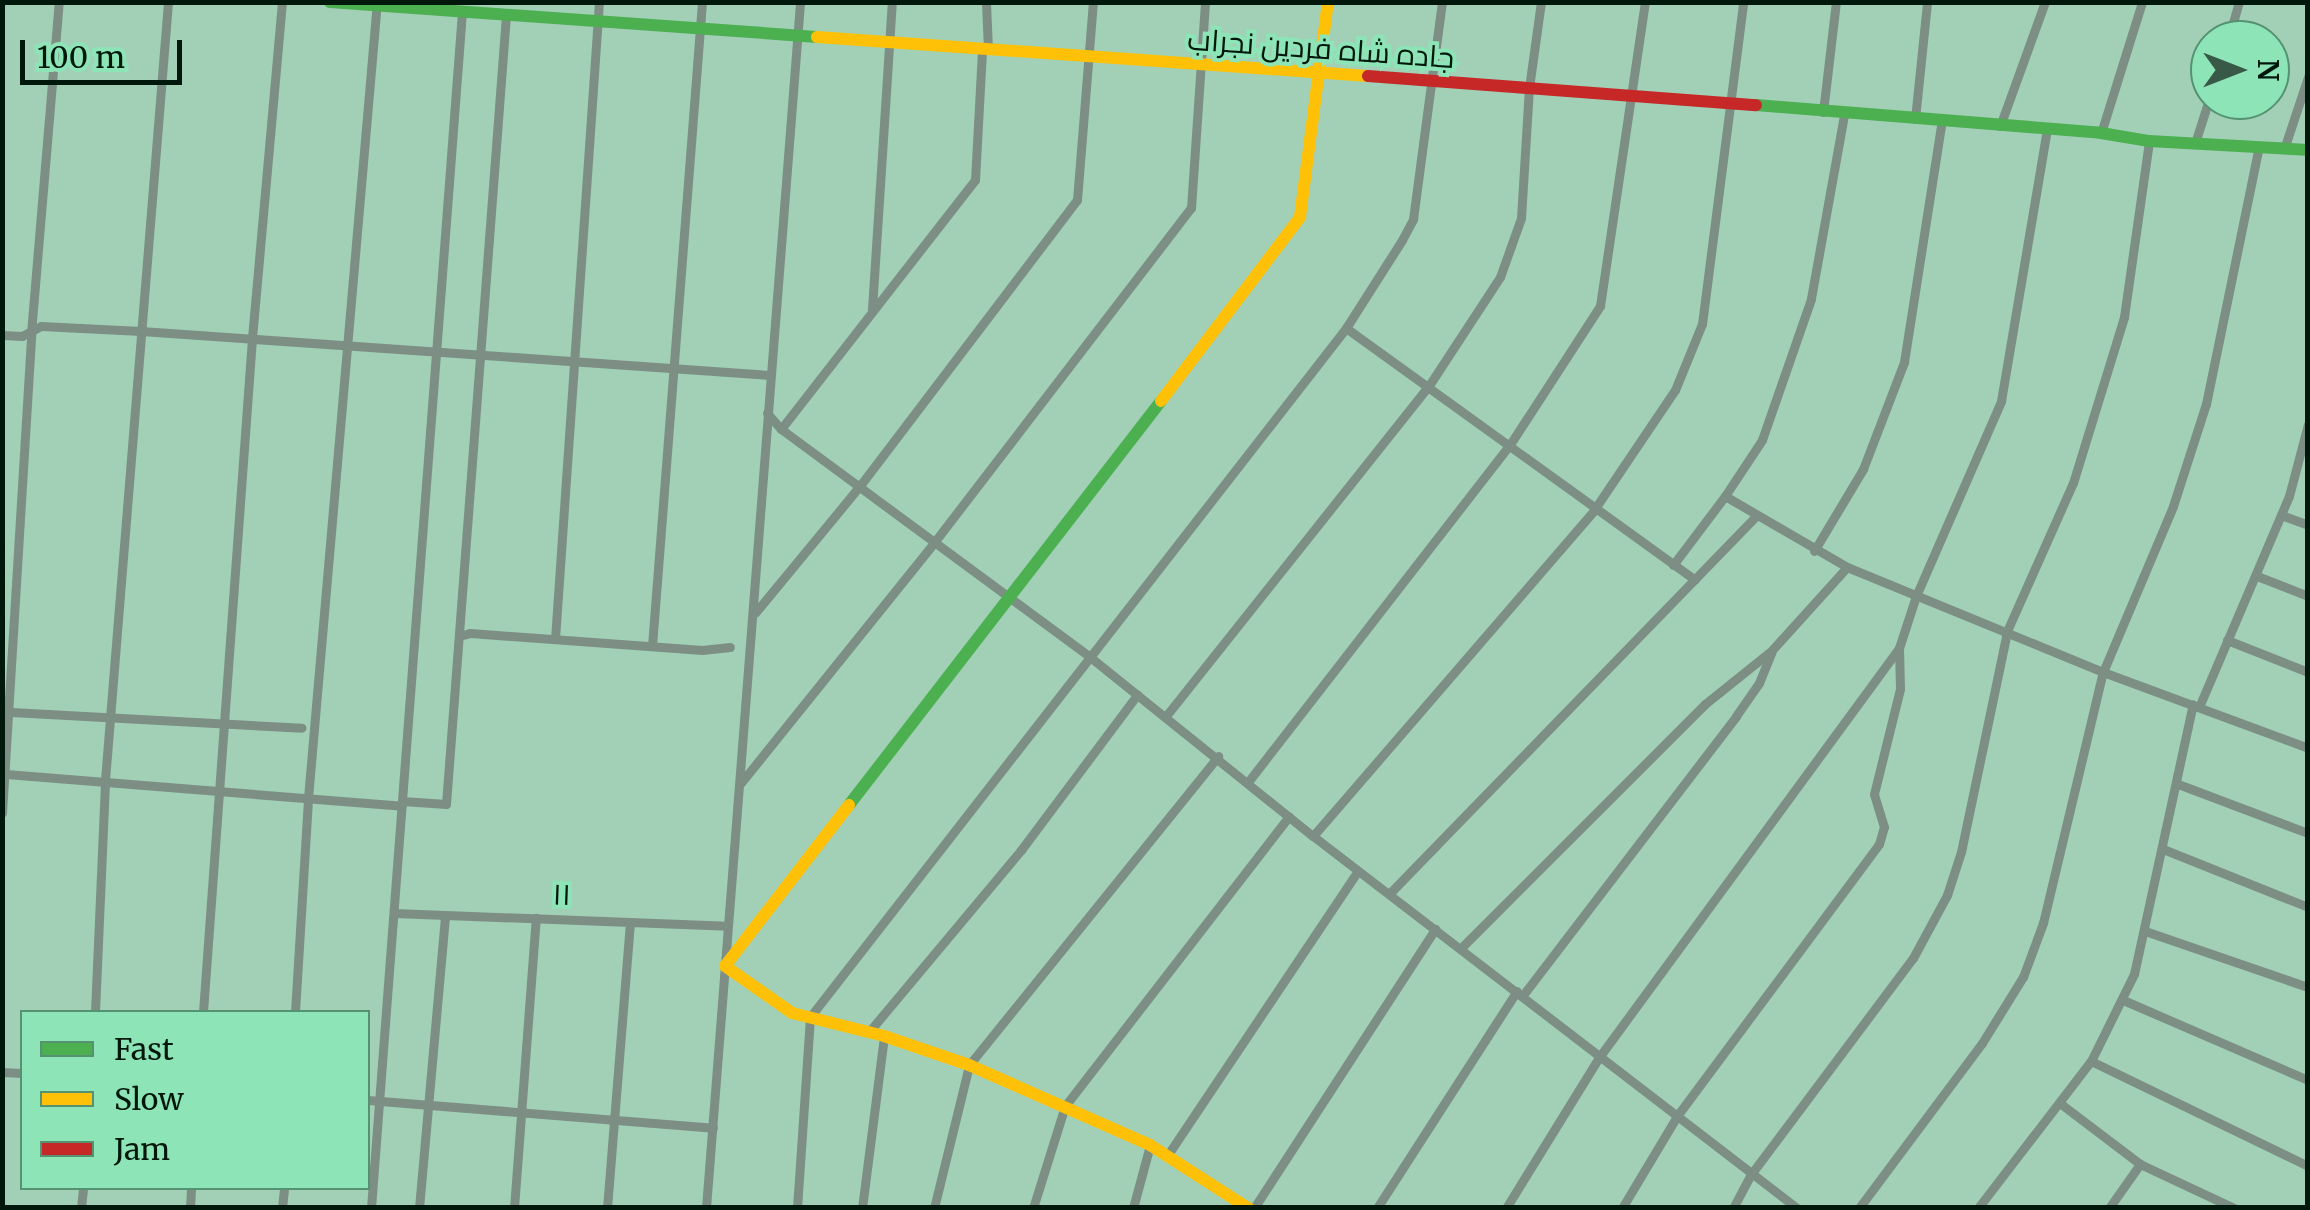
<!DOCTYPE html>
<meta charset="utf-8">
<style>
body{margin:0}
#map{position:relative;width:2310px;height:1210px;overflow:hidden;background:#a1d0b7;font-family:Merriweather,Cairo,serif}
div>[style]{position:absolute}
.street>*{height:9px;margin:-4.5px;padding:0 4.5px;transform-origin:4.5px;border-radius:4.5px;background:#7d8f85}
.fast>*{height:12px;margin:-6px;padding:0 6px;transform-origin:6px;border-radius:6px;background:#4caf50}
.slow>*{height:12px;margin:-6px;padding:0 6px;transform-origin:6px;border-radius:6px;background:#ffc107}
.jam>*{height:12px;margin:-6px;padding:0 6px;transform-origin:6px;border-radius:6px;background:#c62828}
span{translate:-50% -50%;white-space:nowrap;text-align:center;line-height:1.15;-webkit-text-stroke:8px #8de4b6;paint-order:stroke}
.street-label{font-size:30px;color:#00180c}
.frame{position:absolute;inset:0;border:5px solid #00180c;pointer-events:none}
.legend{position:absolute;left:20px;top:1010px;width:350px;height:180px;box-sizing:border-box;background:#8de4b6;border:2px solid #559272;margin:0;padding:12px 18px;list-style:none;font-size:30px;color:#00180c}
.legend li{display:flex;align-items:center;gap:20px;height:50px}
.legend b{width:50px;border:2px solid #559272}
.north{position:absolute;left:2190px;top:20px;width:100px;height:100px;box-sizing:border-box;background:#8de4b6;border:2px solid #559272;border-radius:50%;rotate:90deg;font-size:28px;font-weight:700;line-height:40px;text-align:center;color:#00180c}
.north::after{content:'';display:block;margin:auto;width:35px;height:45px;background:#385848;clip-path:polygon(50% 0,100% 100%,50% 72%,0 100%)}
.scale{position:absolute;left:20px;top:40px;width:162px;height:45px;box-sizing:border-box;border:5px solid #00180c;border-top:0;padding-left:12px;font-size:30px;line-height:35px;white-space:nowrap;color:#00180c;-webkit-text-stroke:8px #8de4b6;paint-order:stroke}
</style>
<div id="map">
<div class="street">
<i style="left:986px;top:2px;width:48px;rotate:87.6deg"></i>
<i style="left:2228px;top:40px;width:40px;rotate:-74deg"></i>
<i style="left:1823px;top:112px;width:111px;rotate:-83.3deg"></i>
<i style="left:1844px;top:115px;width:187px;rotate:100.2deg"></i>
<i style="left:1811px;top:299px;width:149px;rotate:109.2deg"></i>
<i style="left:1762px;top:440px;width:67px;rotate:123.5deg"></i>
<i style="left:1725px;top:496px;width:141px;rotate:30.2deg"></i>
<i style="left:1847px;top:567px;width:277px;rotate:22.3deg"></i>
<i style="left:2103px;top:672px;width:219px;rotate:20.3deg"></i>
<i style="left:1915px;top:119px;width:118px;rotate:-84.1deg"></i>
<i style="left:2000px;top:126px;width:132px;rotate:-70.1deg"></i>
<i style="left:2101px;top:133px;width:137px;rotate:-72.6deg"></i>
<i style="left:2195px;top:143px;width:49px;rotate:-72.3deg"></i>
<i style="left:2284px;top:149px;width:76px;rotate:-71.6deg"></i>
<i style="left:872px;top:309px;width:308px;rotate:-86.3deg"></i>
<i style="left:1346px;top:328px;width:430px;rotate:35.8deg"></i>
<i style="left:2px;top:335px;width:20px;rotate:3deg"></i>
<i style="left:22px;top:336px;width:21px;rotate:-28deg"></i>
<i style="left:41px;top:326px;width:100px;rotate:2.9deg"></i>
<i style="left:141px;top:331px;width:631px;rotate:4deg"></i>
<i style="left:767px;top:413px;width:21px;rotate:49deg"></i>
<i style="left:781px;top:429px;width:384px;rotate:36.4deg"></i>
<i style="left:1090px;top:657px;width:286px;rotate:38.8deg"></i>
<i style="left:1313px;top:836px;width:610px;rotate:37.55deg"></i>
<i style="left:781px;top:429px;width:316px;rotate:-52.1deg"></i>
<i style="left:975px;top:180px;width:131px;rotate:-86.9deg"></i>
<i style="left:2281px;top:515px;width:29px;rotate:20deg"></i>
<i style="left:1814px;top:551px;width:96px;rotate:-59.1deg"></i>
<i style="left:1863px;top:469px;width:115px;rotate:-69deg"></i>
<i style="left:1904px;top:362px;width:245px;rotate:-81.1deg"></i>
<i style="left:1673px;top:565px;width:86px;rotate:-53deg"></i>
<i style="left:2257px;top:576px;width:55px;rotate:21.4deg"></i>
<i style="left:755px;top:613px;width:163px;rotate:-50.5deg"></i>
<i style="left:859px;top:487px;width:360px;rotate:-52.8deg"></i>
<i style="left:1077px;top:200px;width:199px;rotate:-85.4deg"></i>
<i style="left:459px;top:636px;width:11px;rotate:-15deg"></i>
<i style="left:470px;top:633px;width:233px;rotate:4.2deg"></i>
<i style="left:702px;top:650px;width:28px;rotate:-6deg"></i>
<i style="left:555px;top:639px;width:639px;rotate:-86.05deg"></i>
<i style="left:2227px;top:640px;width:87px;rotate:21.6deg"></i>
<i style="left:652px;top:646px;width:646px;rotate:-85.56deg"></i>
<i style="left:2199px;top:707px;width:229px;rotate:-66.9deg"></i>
<i style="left:2289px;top:496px;width:74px;rotate:-75.2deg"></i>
<i style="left:11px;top:712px;width:291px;rotate:3.1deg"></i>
<i style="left:1166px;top:716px;width:424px;rotate:-51.5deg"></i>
<i style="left:1430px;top:384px;width:128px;rotate:-56.8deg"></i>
<i style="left:1500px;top:277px;width:63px;rotate:-70.4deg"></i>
<i style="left:1521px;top:218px;width:130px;rotate:-86.5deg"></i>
<i style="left:1529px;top:88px;width:87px;rotate:-82.1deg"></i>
<i style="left:6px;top:774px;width:397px;rotate:4.6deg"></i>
<i style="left:1248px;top:782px;width:425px;rotate:-52.2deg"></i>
<i style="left:1509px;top:446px;width:167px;rotate:-57deg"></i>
<i style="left:1600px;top:306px;width:307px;rotate:-81.6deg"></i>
<i style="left:740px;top:784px;width:313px;rotate:-51.2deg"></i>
<i style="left:936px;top:540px;width:419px;rotate:-52.5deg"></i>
<i style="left:1191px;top:208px;width:206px;rotate:-86.1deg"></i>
<i style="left:2178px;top:784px;width:139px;rotate:20.7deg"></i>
<i style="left:402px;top:801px;width:44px;rotate:3.9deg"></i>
<i style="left:446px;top:804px;width:791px;rotate:-85.65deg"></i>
<i style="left:2px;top:813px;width:481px;rotate:-86.5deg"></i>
<i style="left:31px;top:333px;width:332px;rotate:-85.2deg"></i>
<i style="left:1313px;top:836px;width:430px;rotate:-49.2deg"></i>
<i style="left:1594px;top:510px;width:145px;rotate:-56deg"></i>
<i style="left:1675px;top:390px;width:71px;rotate:-67.8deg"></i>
<i style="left:1702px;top:324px;width:325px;rotate:-82.7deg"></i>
<i style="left:2163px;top:849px;width:156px;rotate:21.8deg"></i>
<i style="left:1390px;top:893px;width:525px;rotate:-45.85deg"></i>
<i style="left:394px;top:913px;width:333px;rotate:2.2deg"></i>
<i style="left:2145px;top:931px;width:172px;rotate:19deg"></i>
<i style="left:1461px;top:948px;width:345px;rotate:-45deg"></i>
<i style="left:1705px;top:704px;width:83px;rotate:-38.7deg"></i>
<i style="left:1523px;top:995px;width:351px;rotate:-52.6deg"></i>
<i style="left:1736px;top:716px;width:40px;rotate:-55.1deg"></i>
<i style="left:1759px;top:683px;width:35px;rotate:-68deg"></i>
<i style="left:1772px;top:650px;width:112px;rotate:-47.9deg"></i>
<i style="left:2123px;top:1000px;width:202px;rotate:23.4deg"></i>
<i style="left:95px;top:1012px;width:232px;rotate:-87.5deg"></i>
<i style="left:105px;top:780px;width:781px;rotate:-85.37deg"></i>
<i style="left:203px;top:1012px;width:676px;rotate:-85.84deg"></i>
<i style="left:252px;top:338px;width:337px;rotate:-84.9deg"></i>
<i style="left:295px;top:1012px;width:214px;rotate:-86.5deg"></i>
<i style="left:308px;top:798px;width:799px;rotate:-85.05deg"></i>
<i style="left:868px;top:1033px;width:239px;rotate:-50.1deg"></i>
<i style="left:1021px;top:850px;width:194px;rotate:-53.2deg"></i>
<i style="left:2091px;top:1061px;width:241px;rotate:25.8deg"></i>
<i style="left:2px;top:1072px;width:20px;rotate:3deg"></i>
<i style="left:368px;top:1100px;width:346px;rotate:4.6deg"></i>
<i style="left:2061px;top:1104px;width:99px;rotate:37.2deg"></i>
<i style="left:2140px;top:1164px;width:104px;rotate:25.1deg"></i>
<i style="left:1167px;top:1156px;width:343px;rotate:-56.2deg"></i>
<i style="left:81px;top:1208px;width:20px;rotate:-84deg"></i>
<i style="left:190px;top:1208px;width:20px;rotate:-87deg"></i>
<i style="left:282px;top:1208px;width:20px;rotate:-84deg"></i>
<i style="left:371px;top:1208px;width:1199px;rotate:-85.65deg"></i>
<i style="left:419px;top:1208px;width:294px;rotate:-84.9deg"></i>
<i style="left:514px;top:1208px;width:291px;rotate:-85.7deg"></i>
<i style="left:607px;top:1208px;width:287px;rotate:-85.4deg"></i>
<i style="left:706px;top:1208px;width:1210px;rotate:-85.54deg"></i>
<i style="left:797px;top:1208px;width:191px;rotate:-86.1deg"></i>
<i style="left:810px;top:1017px;width:873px;rotate:-52.12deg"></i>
<i style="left:1346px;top:328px;width:104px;rotate:-57.5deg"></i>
<i style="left:1402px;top:240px;width:24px;rotate:-62deg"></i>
<i style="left:1413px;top:219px;width:219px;rotate:-82.4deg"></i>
<i style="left:862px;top:1208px;width:173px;rotate:-82.7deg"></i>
<i style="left:934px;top:1208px;width:147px;rotate:-76.2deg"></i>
<i style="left:969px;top:1065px;width:397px;rotate:-51.1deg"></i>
<i style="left:1033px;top:1208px;width:107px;rotate:-72.6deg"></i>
<i style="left:1065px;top:1106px;width:366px;rotate:-52.3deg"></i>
<i style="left:1133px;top:1208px;width:65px;rotate:-74.9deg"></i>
<i style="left:1254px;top:1208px;width:333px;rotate:-57deg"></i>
<i style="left:1377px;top:1208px;width:258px;rotate:-57.2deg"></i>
<i style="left:1506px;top:1208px;width:179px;rotate:-58.3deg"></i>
<i style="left:1600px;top:1056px;width:506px;rotate:-53.76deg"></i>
<i style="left:1899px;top:648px;width:55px;rotate:-71.9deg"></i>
<i style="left:1916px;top:596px;width:213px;rotate:-66.4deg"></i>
<i style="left:2001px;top:401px;width:276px;rotate:-80.4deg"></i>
<i style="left:1622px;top:1208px;width:107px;rotate:-59.1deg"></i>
<i style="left:1677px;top:1116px;width:339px;rotate:-53.4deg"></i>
<i style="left:1879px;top:844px;width:18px;rotate:-74deg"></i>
<i style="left:1884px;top:827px;width:34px;rotate:-107deg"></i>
<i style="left:1874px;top:794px;width:108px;rotate:-76.1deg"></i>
<i style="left:1900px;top:689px;width:41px;rotate:-91.4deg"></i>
<i style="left:1733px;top:1208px;width:40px;rotate:-62deg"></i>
<i style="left:1752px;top:1173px;width:269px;rotate:-53.2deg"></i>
<i style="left:1913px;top:958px;width:72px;rotate:-61.6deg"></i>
<i style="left:1947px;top:895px;width:45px;rotate:-72deg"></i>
<i style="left:1961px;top:852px;width:226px;rotate:-78.2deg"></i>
<i style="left:2007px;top:631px;width:162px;rotate:-66deg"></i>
<i style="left:2073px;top:483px;width:174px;rotate:-72.9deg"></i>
<i style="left:2124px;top:317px;width:178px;rotate:-81.9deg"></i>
<i style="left:1859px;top:1208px;width:206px;rotate:-53.3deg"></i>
<i style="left:1982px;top:1043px;width:78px;rotate:-58.2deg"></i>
<i style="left:2023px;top:977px;width:58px;rotate:-69.7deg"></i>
<i style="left:2043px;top:923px;width:258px;rotate:-76.6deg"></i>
<i style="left:2103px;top:672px;width:180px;rotate:-67.1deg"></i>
<i style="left:2173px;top:506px;width:107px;rotate:-72.1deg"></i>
<i style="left:2206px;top:404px;width:263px;rotate:-78.4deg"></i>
<i style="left:1978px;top:1208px;width:185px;rotate:-52.5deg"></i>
<i style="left:2091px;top:1061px;width:97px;rotate:-63.7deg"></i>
<i style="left:2134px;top:974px;width:276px;rotate:-77.7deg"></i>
<i style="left:2109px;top:1208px;width:54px;rotate:-54.8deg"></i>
</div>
<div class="fast">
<i style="left:330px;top:2px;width:488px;rotate:4.1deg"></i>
<i style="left:1756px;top:105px;width:346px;rotate:4.6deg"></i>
<i style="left:2101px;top:133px;width:49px;rotate:9.5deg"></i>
<i style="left:2149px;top:141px;width:159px;rotate:3.2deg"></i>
<i style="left:849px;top:805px;width:510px;rotate:-52.32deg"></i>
</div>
<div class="slow">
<i style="left:817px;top:37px;width:552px;rotate:4.05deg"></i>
<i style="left:1161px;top:401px;width:231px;rotate:-52.9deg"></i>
<i style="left:1300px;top:217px;width:217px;rotate:-82.6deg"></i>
<i style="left:849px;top:805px;width:203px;rotate:127.6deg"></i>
<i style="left:725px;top:966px;width:82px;rotate:35deg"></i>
<i style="left:792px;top:1013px;width:95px;rotate:14deg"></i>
<i style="left:884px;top:1036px;width:90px;rotate:18.8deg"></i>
<i style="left:969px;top:1065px;width:198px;rotate:23.8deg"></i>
<i style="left:1150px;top:1145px;width:117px;rotate:32.7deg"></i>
</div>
<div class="jam">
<i style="left:1368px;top:76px;width:389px;rotate:4.3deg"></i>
</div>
<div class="street-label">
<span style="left:1321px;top:48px;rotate:4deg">جاده شاه فردین نجراب</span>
<span style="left:562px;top:894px;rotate:2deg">۱۱</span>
</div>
<div class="frame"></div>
<ul class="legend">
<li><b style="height:12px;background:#4caf50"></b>Fast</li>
<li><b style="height:12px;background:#ffc107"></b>Slow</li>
<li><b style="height:12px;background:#c62828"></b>Jam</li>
</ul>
<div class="north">N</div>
<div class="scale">100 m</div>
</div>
